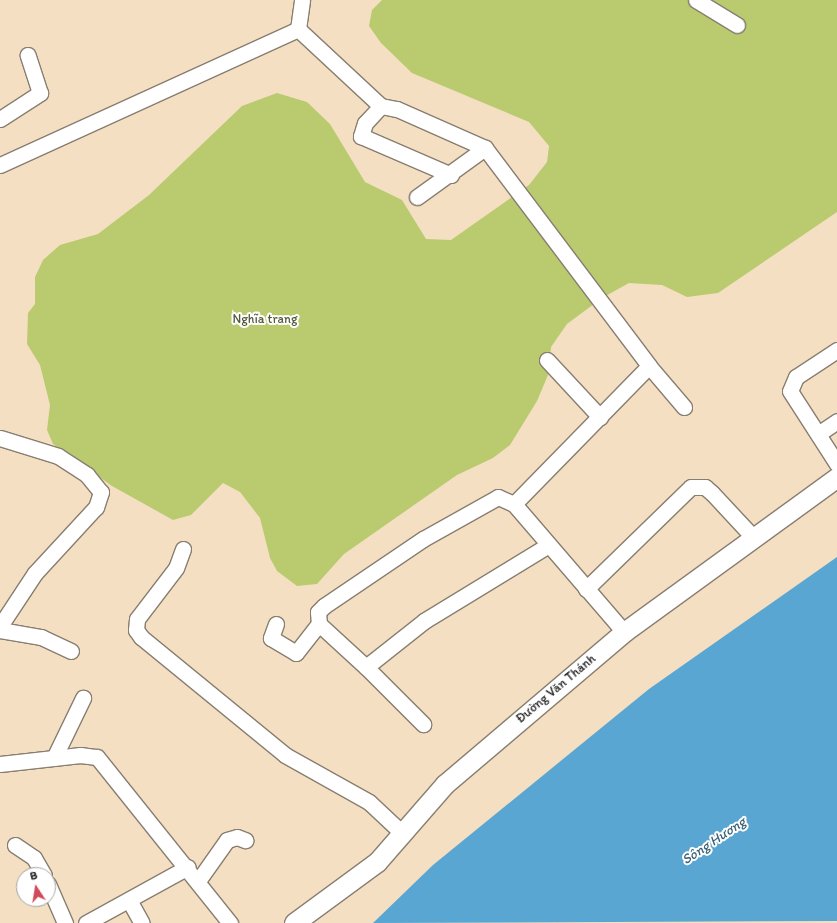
<!DOCTYPE html>
<meta charset="utf-8">
<style>
body{margin:0}
#map{position:relative;width:837px;height:923px;overflow:hidden;background:#f4dfc3;font-family:Itim,sans-serif}
div>[style]{position:absolute}
.green>*{inset:0;background:#bacb6f}
.water>*{inset:0;background:#58a6d1}
.roads{filter:drop-shadow(1px 0 #887e70) drop-shadow(-1px 0 #887e70) drop-shadow(0 1px #887e70) drop-shadow(0 -1px #887e70)}
.minor>*{height:15px;margin:-7.5px;padding:0 7.5px;transform-origin:7.5px;border-radius:7.5px;background:#fff}
.major>*{height:19px;margin:-9.5px;padding:0 9.5px;transform-origin:9.5px;border-radius:9.5px;background:#fff}
span{translate:-50% -50%;white-space:nowrap;text-align:center;line-height:1.15;-webkit-text-stroke:4px #fff;paint-order:stroke}
.park-label{font-size:13px;color:#535939}
.street-label{font-size:13px;color:#1c1c1c}
.water-label{font-size:14px;color:#3a6176;font-style:italic}
.north{position:absolute;left:16px;top:867px;width:40px;height:40px;box-sizing:border-box;background:#fff;border:1px solid #a4a4a4;border-radius:50%;rotate:348deg;font-size:11px;font-weight:700;line-height:16px;text-align:center;color:#1c1c1c}
.north::after{content:'';display:block;margin:auto;width:14px;height:18px;background:#d1495b;clip-path:polygon(50% 0,100% 100%,50% 72%,0 100%)}
</style>
<div id="map">
<div class="green">
<i style="clip-path:polygon(382px 0,837px 0,837px 212px,718px 293px,687px 297px,662px 285px,629px 283px,602px 298px,567px 324px,551px 347px,548px 375px,537px 401px,510px 445px,493px 458px,457px 475px,344px 554px,317px 584px,297px 586px,277px 571px,270px 558px,260px 518px,240px 492px,223px 483px,191px 515px,173px 520px,112px 486px,53px 444px,47px 430px,50px 405px,40px 365px,27px 344px,28px 313px,35px 304px,35px 277px,43px 260px,60px 245px,98px 234px,149px 195px,242px 106px,277px 93px,307px 102px,330px 124px,365px 182px,402px 200px,426px 239px,451px 240px,529px 185px,547px 162px,549px 146px,529px 122px,412px 73px,381px 43px,369px 26px,372px 10px)"></i>
</div>
<div class="water">
<i style="clip-path:polygon(837px 557px,837px 921px,373px 923px,433px 865px,649px 689px)"></i>
</div>
<div class="roads">
<div class="minor">
<i style="left:696px;top:0;width:48px;rotate:31.4deg"></i>
<i style="left:298px;top:29px;width:29px;rotate:-82deg"></i>
<i style="left:381px;top:106px;width:23px;rotate:133deg"></i>
<i style="left:365px;top:123px;width:14px;rotate:107deg"></i>
<i style="left:361px;top:136px;width:98px;rotate:23.4deg"></i>
<i style="left:0;top:119px;width:48px;rotate:-33deg"></i>
<i style="left:40px;top:93px;width:40px;rotate:-108deg"></i>
<i style="left:0;top:165px;width:328px;rotate:-24.5deg"></i>
<i style="left:298px;top:29px;width:113px;rotate:42.9deg"></i>
<i style="left:381px;top:106px;width:16px;rotate:11deg"></i>
<i style="left:397px;top:109px;width:96px;rotate:23.9deg"></i>
<i style="left:485px;top:148px;width:273px;rotate:53deg"></i>
<i style="left:649px;top:366px;width:193px;rotate:134.4deg"></i>
<i style="left:514px;top:504px;width:169px;rotate:49.3deg"></i>
<i style="left:417px;top:197px;width:84px;rotate:-35.8deg"></i>
<i style="left:837px;top:350px;width:49px;rotate:146.6deg"></i>
<i style="left:796px;top:377px;width:15px;rotate:113deg"></i>
<i style="left:790px;top:391px;width:87px;rotate:57.2deg"></i>
<i style="left:547px;top:360px;width:78px;rotate:47.1deg"></i>
<i style="left:649px;top:366px;width:54px;rotate:49.5deg"></i>
<i style="left:818px;top:434px;width:23px;rotate:-34deg"></i>
<i style="left:0;top:438px;width:61px;rotate:17.2deg"></i>
<i style="left:58px;top:456px;width:35px;rotate:33deg"></i>
<i style="left:87px;top:475px;width:22px;rotate:51deg"></i>
<i style="left:101px;top:492px;width:16px;rotate:108deg"></i>
<i style="left:96px;top:507px;width:90px;rotate:132.7deg"></i>
<i style="left:35px;top:573px;width:64px;rotate:123.4deg"></i>
<i style="left:183px;top:549px;width:20px;rotate:110deg"></i>
<i style="left:176px;top:568px;width:64px;rotate:127.4deg"></i>
<i style="left:137px;top:619px;width:11px;rotate:95deg"></i>
<i style="left:136px;top:630px;width:9px;rotate:54deg"></i>
<i style="left:141px;top:637px;width:186px;rotate:39.3deg"></i>
<i style="left:285px;top:755px;width:96px;rotate:29.2deg"></i>
<i style="left:369px;top:802px;width:45px;rotate:43.2deg"></i>
<i style="left:586px;top:589px;width:146px;rotate:-44.2deg"></i>
<i style="left:691px;top:487px;width:14px"></i>
<i style="left:705px;top:487px;width:9px;rotate:41deg"></i>
<i style="left:712px;top:493px;width:59px;rotate:47.1deg"></i>
<i style="left:276px;top:624px;width:15px;rotate:110deg"></i>
<i style="left:271px;top:638px;width:29px;rotate:31deg"></i>
<i style="left:296px;top:653px;width:37px;rotate:-52deg"></i>
<i style="left:319px;top:624px;width:64px;rotate:42.5deg"></i>
<i style="left:366px;top:667px;width:74px;rotate:-38.4deg"></i>
<i style="left:424px;top:621px;width:144px;rotate:-31.4deg"></i>
<i style="left:319px;top:624px;width:12px;rotate:-95deg"></i>
<i style="left:318px;top:612px;width:8px;rotate:-45deg"></i>
<i style="left:324px;top:606px;width:120px;rotate:-34.1deg"></i>
<i style="left:423px;top:539px;width:86px;rotate:-29.2deg"></i>
<i style="left:498px;top:497px;width:17px;rotate:24deg"></i>
<i style="left:0;top:630px;width:42px;rotate:9.7deg"></i>
<i style="left:41px;top:637px;width:33px;rotate:25deg"></i>
<i style="left:366px;top:667px;width:81px;rotate:45deg"></i>
<i style="left:54px;top:758px;width:67px;rotate:-64.2deg"></i>
<i style="left:0;top:764px;width:81px;rotate:-6.4deg"></i>
<i style="left:80px;top:755px;width:17px;rotate:7deg"></i>
<i style="left:97px;top:757px;width:213px;rotate:51.3deg"></i>
<i style="left:15px;top:845px;width:23px;rotate:34deg"></i>
<i style="left:34px;top:858px;width:20px;rotate:60deg"></i>
<i style="left:198px;top:881px;width:50px;rotate:-54.7deg"></i>
<i style="left:227px;top:840px;width:10px;rotate:-17deg"></i>
<i style="left:237px;top:837px;width:9px;rotate:21deg"></i>
<i style="left:48px;top:884px;width:43px;rotate:66.4deg"></i>
<i style="left:129px;top:900px;width:26px;rotate:61deg"></i>
<i style="left:86px;top:923px;width:116px;rotate:-28.8deg"></i>
</div>
<div class="major">
<i style="left:294px;top:923px;width:103px;rotate:-36.3deg"></i>
<i style="left:377px;top:862px;width:103px;rotate:-48.9deg"></i>
<i style="left:445px;top:784px;width:235px;rotate:-40.3deg"></i>
<i style="left:624px;top:632px;width:263px;rotate:-36deg"></i>
</div>
</div>
<div class="park-label">
<span style="left:265px;top:319px">Nghĩa trang</span>
</div>
<div class="street-label">
<span style="left:556px;top:689px;rotate:-40deg">Đường Văn Thánh</span>
</div>
<div class="water-label">
<span style="left:714px;top:841px;rotate:-34deg">Sông Hương</span>
</div>
<div class="north">B</div>
</div>
